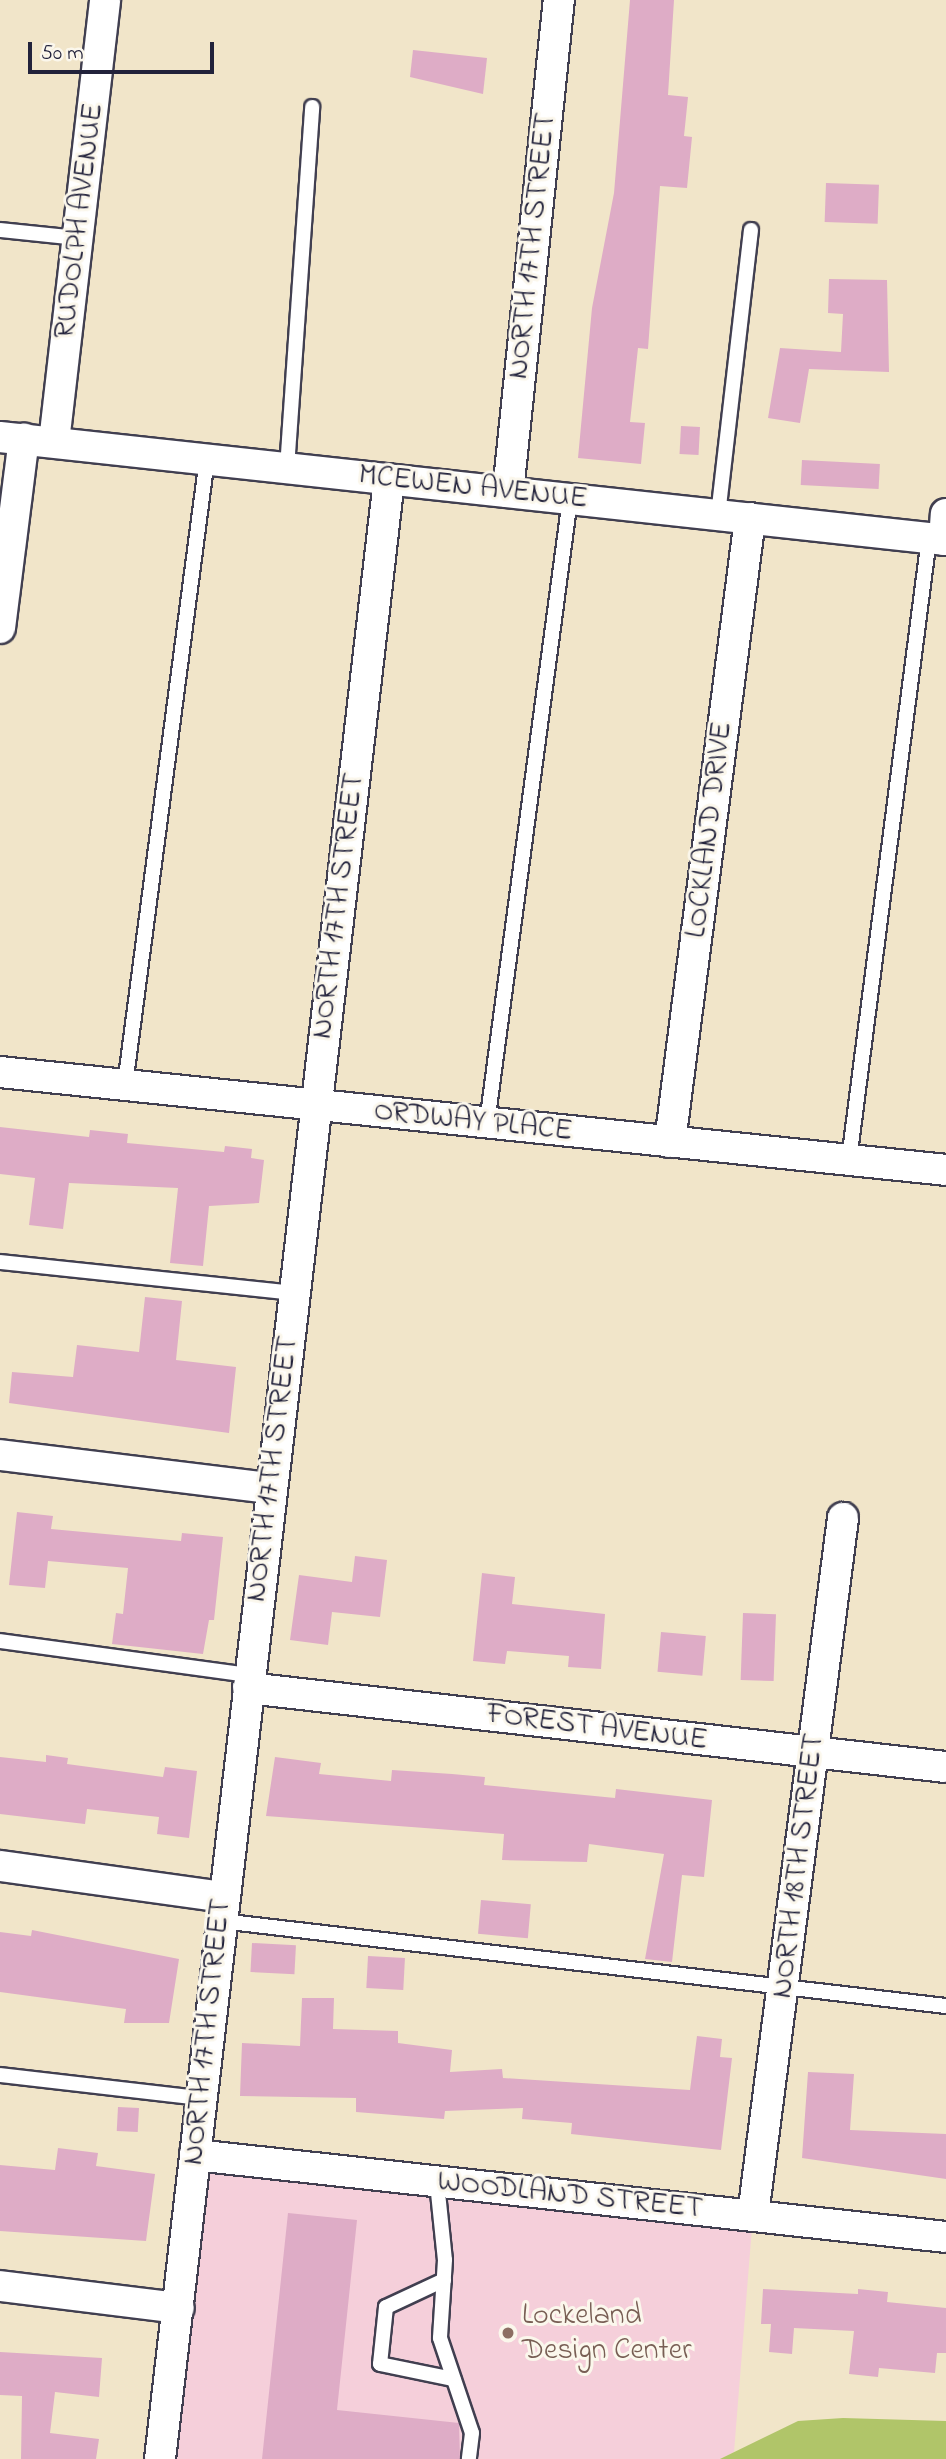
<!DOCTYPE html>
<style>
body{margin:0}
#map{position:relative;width:946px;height:2459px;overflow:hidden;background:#f1e5c9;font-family:"Indie Flower",sans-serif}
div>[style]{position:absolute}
.built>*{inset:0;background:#f5cfda}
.green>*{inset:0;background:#b0c569}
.building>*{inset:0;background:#deacc6;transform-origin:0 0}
.roads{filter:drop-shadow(2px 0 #413f50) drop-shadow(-2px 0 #413f50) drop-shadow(0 2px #413f50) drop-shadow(0 -2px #413f50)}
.service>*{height:14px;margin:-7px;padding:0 7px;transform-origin:7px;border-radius:7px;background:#fff}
.minor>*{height:30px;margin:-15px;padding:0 15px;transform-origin:15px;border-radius:15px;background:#fff}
.dots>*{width:19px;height:19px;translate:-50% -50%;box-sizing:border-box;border:4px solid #fbf7ec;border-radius:50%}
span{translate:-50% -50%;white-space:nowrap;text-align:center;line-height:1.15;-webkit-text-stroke:6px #fbf7ec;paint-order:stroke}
.street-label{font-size:30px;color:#22223b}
.education-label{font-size:30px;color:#785e54}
.left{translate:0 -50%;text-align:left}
.scale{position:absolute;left:28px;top:42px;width:186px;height:32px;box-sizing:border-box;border:4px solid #22223b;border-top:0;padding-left:9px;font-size:21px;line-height:24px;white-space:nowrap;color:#22223b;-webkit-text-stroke:5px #fbf7ec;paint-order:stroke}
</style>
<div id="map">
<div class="built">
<i style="clip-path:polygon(195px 2155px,753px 2215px,734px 2452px,720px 2459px,160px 2459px)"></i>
</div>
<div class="green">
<i style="clip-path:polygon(843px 2418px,946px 2421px,946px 2459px,720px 2459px,798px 2421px)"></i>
</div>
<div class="building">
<i style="clip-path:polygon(630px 0,674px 0,668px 95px,688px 97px,684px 136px,692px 137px,687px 188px,660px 186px,648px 349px,638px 348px,630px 422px,645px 423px,641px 464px,578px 458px,592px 308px,614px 193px)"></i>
<i style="clip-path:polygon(413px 50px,487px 58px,483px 94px,410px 77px)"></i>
<i style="left:826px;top:183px;width:53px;height:39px;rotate:2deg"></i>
<i style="clip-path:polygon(829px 279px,887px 280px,889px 372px,809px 369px,800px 423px,768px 418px,780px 348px,841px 352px,843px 314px,828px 313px)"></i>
<i style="left:681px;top:426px;width:19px;height:28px;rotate:3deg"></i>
<i style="left:802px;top:460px;width:78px;height:25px;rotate:3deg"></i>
<i style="clip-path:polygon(0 1127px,89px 1137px,90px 1130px,128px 1134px,127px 1143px,224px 1152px,225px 1146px,252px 1149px,251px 1158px,264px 1160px,259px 1203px,209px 1206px,203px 1266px,170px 1263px,178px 1188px,69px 1183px,63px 1229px,29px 1225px,35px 1178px,0 1174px)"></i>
<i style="clip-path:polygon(145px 1297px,182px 1301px,176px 1360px,236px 1367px,229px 1433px,9px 1403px,12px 1372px,73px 1377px,77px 1345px,139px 1352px)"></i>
<i style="clip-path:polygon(17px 1512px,53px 1516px,51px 1529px,181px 1541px,182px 1533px,223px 1537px,214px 1620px,209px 1620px,203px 1654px,112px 1644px,116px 1613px,123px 1614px,128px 1568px,48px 1561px,45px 1588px,9px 1585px)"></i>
<i style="clip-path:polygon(355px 1556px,387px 1560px,380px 1617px,332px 1612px,328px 1645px,290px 1640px,299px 1575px,352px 1582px)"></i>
<i style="clip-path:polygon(482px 1573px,515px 1577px,512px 1604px,605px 1614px,601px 1669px,568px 1667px,569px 1656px,507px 1651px,505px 1664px,473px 1661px)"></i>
<i style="left:743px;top:1613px;width:33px;height:67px;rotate:2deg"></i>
<i style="left:661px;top:1632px;width:45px;height:40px;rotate:5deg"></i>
<i style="clip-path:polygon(46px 1755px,68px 1758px,67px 1764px,163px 1777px,165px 1767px,197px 1771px,189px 1838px,157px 1834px,159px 1817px,87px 1809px,85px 1824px,0 1814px,0 1757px,46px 1762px)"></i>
<i style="clip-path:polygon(275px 1757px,321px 1763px,319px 1774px,391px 1781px,392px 1770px,452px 1774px,485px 1777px,484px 1785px,615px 1798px,616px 1789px,712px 1800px,704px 1877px,682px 1875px,672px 1962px,645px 1959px,664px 1854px,589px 1844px,587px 1862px,502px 1860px,504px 1834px,266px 1816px)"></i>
<i style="left:481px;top:1900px;width:50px;height:34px;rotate:5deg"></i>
<i style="clip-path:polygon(32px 1930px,179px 1959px,169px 2023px,124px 2023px,126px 2009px,0 1992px,0 1932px,31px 1936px)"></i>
<i style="left:252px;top:1943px;width:44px;height:29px;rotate:3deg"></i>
<i style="left:368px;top:1956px;width:37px;height:32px;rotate:3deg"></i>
<i style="clip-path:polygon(302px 1998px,334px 1998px,333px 2029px,398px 2031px,398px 2043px,452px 2050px,450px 2072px,502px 2069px,503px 2078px,690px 2090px,697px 2036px,722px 2039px,720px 2057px,732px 2058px,721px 2150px,571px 2134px,572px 2123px,522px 2119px,523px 2108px,445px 2111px,444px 2119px,356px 2112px,356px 2098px,240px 2096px,242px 2043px,300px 2046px)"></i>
<i style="clip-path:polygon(808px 2072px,854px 2074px,850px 2130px,946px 2134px,946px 2179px,802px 2158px)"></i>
<i style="left:118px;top:2107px;width:21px;height:24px;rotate:3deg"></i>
<i style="clip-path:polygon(58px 2148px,98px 2153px,96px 2166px,155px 2174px,146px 2241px,0 2231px,0 2165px,55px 2170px)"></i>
<i style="clip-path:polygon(288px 2213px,357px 2220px,337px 2410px,459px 2423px,460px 2459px,262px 2459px)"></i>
<i style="clip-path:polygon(763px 2289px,858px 2294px,858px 2289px,888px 2292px,887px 2302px,946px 2308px,946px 2353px,937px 2353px,935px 2373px,879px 2368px,878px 2377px,849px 2374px,854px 2331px,794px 2328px,792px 2354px,769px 2352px,771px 2324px,761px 2324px)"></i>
<i style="clip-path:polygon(0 2352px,102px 2358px,99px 2397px,55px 2392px,50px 2433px,99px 2439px,96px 2459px,21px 2459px,22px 2396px,0 2395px)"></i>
</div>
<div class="roads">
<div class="service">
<i style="left:0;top:230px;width:78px;rotate:5.9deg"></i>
<i style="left:287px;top:468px;width:362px;rotate:-86deg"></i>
<i style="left:718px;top:515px;width:287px;rotate:-83.4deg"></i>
<i style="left:125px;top:1085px;width:631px;rotate:-82.54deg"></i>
<i style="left:487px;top:1123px;width:629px;rotate:-82.42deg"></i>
<i style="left:849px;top:1160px;width:627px;rotate:-82.67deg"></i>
<i style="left:0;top:1262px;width:296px;rotate:6deg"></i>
<i style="left:0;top:1641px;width:251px;rotate:7.8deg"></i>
<i style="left:221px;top:1921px;width:730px;rotate:6.69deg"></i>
<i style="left:0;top:2075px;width:201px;rotate:6.6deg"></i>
<i style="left:437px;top:2183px;width:77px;rotate:84.1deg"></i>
<i style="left:445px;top:2260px;width:78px;rotate:93.7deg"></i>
<i style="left:440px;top:2338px;width:100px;rotate:71.4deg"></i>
<i style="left:472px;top:2433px;width:26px;rotate:97deg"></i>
<i style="left:444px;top:2280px;width:64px;rotate:155deg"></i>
<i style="left:386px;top:2307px;width:57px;rotate:96deg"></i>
<i style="left:380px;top:2364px;width:75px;rotate:11.6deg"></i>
</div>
<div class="minor">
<i style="left:0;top:437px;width:952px;rotate:6.21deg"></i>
<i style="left:54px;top:442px;width:445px;rotate:-83.4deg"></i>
<i style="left:508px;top:492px;width:495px;rotate:-84.1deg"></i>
<i style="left:944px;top:540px;width:26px;rotate:-86deg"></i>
<i style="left:0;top:628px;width:191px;rotate:-82.8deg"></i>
<i style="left:0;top:1072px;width:951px;rotate:5.91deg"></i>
<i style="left:670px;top:1142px;width:629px;rotate:-82.69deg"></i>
<i style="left:0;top:1455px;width:271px;rotate:7deg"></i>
<i style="left:248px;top:1688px;width:702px;rotate:6.46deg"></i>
<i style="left:0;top:1866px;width:225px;rotate:7.9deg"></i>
<i style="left:195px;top:2155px;width:755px;rotate:6.23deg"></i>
<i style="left:753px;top:2215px;width:703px;rotate:-82.64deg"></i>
<i style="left:0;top:2286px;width:180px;rotate:7deg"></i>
<i style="left:160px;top:2459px;width:1993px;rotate:-83.4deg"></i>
</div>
</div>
<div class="dots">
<i style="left:508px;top:2333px;background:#8d6e63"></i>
</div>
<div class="street-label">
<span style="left:80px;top:221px;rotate:-83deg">RUDOLPH AVENUE</span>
<span style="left:533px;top:246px;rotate:-84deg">NORTH 17TH STREET</span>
<span style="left:473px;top:488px;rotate:6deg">MCEWEN AVENUE</span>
<span style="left:710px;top:830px;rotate:-83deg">LOCKLAND DRIVE</span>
<span style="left:339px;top:906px;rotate:-83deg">NORTH 17TH STREET</span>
<span style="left:473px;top:1122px;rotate:6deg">ORDWAY PLACE</span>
<span style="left:273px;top:1469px;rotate:-83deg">NORTH 17TH STREET</span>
<span style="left:597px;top:1728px;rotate:7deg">FOREST AVENUE</span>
<span style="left:799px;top:1866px;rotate:-83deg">NORTH 18TH STREET</span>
<span style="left:208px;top:2032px;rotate:-84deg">NORTH 17TH STREET</span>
<span style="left:570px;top:2196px;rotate:6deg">WOODLAND STREET</span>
</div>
<div class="education-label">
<span class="left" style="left:522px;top:2333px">Lockeland<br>Design Center</span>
</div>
<div class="scale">50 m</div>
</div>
